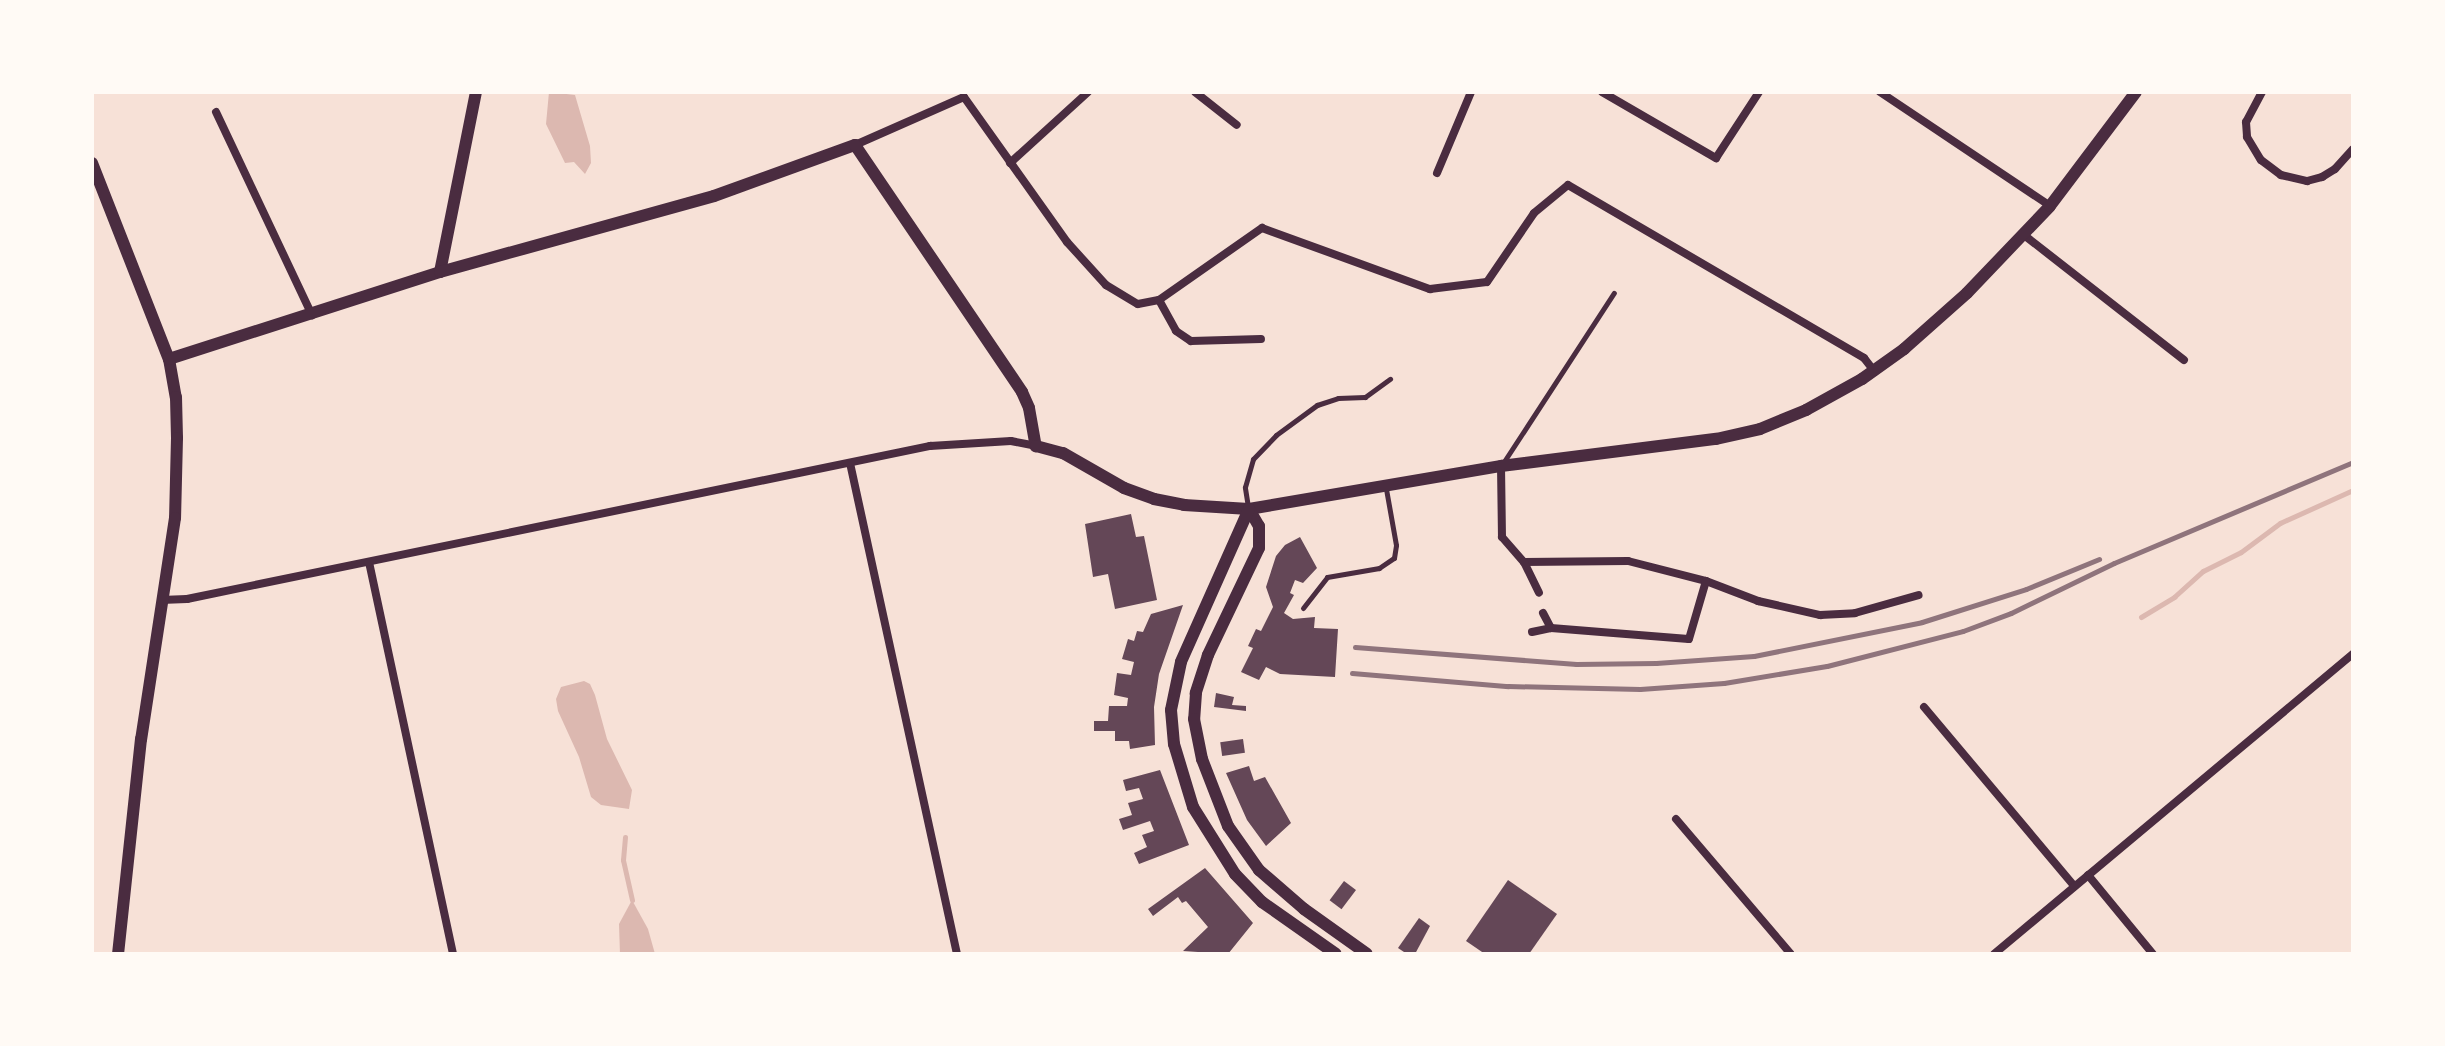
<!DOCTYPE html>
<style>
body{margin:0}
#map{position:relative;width:2445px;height:1046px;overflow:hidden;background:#f7e1d7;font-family:Montserrat,sans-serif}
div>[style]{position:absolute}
.water>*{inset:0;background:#dcb8b0}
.stream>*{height:5px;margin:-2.5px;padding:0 2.5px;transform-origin:2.5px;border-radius:2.5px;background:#dcb8b0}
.building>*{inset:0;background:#644757;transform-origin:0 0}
.service>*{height:5px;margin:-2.5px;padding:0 2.5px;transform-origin:2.5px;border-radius:2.5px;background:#4a2c40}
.minor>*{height:8px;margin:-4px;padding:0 4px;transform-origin:4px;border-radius:4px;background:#4a2c40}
.tertiary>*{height:12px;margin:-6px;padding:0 6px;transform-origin:6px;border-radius:6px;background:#4a2c40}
.rail>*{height:5px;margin:-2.5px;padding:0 2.5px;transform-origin:2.5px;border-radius:2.5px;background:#8f747c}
span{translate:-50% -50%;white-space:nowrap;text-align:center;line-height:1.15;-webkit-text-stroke:8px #fffaf5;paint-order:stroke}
.frame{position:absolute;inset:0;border:94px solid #fffaf5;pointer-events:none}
</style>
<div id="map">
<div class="water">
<i style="clip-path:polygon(549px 92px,575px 95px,590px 146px,591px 163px,585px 174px,574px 162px,565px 163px,546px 124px)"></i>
<i style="clip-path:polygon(584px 681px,590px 684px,595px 695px,607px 739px,632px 790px,629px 809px,601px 805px,591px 797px,579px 757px,558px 711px,556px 699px,561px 687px)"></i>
<i style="clip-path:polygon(632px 900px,648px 929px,655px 954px,620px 954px,619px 924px)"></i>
</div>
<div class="stream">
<i style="left:2141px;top:617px;width:39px;rotate:-31deg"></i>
<i style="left:2174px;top:597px;width:39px;rotate:-42deg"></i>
<i style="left:2203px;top:571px;width:42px;rotate:-26.6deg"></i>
<i style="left:2241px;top:552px;width:49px;rotate:-36.6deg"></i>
<i style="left:2280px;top:523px;width:80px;rotate:-24.3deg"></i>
<i style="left:625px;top:837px;width:23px;rotate:95deg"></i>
<i style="left:623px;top:860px;width:41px;rotate:77.3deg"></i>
</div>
<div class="building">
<i style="clip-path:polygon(1131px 514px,1136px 537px,1144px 536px,1157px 600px,1115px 609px,1108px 574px,1093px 577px,1085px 524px)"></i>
<i style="clip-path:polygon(1300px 537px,1317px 568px,1303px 583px,1295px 580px,1290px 593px,1294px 595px,1284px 613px,1293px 619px,1315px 617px,1314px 628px,1338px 629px,1335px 677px,1280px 674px,1266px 667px,1259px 680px,1241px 672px,1253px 648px,1248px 646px,1256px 629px,1261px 631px,1273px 607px,1266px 587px,1276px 556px,1285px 545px)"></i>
<i style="clip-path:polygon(1183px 605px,1159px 674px,1154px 707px,1155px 745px,1130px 749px,1129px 741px,1115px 741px,1115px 731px,1094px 731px,1094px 721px,1108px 721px,1109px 706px,1127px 706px,1128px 698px,1114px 695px,1117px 673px,1131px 675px,1134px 662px,1122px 659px,1128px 639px,1134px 641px,1137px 631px,1143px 632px,1151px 614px)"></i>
<i style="clip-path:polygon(1216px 693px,1234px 697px,1232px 705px,1246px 706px,1246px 711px,1214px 707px)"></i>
<i style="left:1243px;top:739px;width:14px;height:23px;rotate:82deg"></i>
<i style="clip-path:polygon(1249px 766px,1254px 781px,1265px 777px,1291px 823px,1266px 846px,1247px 820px,1226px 773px)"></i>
<i style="clip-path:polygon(1160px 770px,1189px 845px,1139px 864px,1134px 853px,1147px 847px,1142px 835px,1154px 831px,1150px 821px,1123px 830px,1119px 819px,1132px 815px,1128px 803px,1143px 799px,1139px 788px,1126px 791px,1123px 780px)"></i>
<i style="clip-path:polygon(1205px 868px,1253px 923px,1228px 954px,1183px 951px,1208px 927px,1186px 901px,1182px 903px,1178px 897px,1153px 916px,1148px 909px)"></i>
<i style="clip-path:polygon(1508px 880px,1557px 914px,1529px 954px,1485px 954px,1466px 941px)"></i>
<i style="left:1344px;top:881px;width:15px;height:24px;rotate:37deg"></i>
<i style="clip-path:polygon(1419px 918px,1430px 926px,1415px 954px,1407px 954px,1398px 948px)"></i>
</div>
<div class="service">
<i style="left:1503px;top:463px;width:203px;rotate:-56.9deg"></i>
<i style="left:1248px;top:507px;width:20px;rotate:-99deg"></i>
<i style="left:1245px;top:487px;width:29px;rotate:-74deg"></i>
<i style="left:1253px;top:459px;width:33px;rotate:-46deg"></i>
<i style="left:1276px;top:435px;width:51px;rotate:-36.2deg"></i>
<i style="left:1317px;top:405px;width:22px;rotate:-18deg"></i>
<i style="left:1338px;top:398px;width:27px;rotate:-2deg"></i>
<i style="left:1365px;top:397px;width:31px;rotate:-36deg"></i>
<i style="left:1303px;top:608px;width:39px;rotate:-52deg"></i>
<i style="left:1327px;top:577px;width:53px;rotate:-9.8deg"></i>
<i style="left:1379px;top:568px;width:18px;rotate:-34deg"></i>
<i style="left:1394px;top:558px;width:13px;rotate:-81deg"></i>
<i style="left:1396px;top:545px;width:57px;rotate:-100.1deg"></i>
</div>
<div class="minor">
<i style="left:1195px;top:92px;width:53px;rotate:38.2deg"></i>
<i style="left:1602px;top:92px;width:132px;rotate:30.1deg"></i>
<i style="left:1716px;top:158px;width:79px;rotate:-56.9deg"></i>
<i style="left:1880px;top:92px;width:205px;rotate:33.8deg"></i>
<i style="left:2262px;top:92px;width:34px;rotate:118deg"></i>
<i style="left:2246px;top:122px;width:15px;rotate:86deg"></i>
<i style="left:2247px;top:137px;width:27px;rotate:59deg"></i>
<i style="left:2261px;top:160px;width:25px;rotate:37deg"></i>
<i style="left:2281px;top:175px;width:27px;rotate:13deg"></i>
<i style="left:2307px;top:181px;width:16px;rotate:-15deg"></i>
<i style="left:2322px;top:177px;width:15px;rotate:-32deg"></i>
<i style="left:2335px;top:169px;width:27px;rotate:-48deg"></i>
<i style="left:216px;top:112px;width:225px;rotate:64.7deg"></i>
<i style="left:855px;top:145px;width:119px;rotate:-23.8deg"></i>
<i style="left:964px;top:97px;width:178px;rotate:54.6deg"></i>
<i style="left:1067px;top:242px;width:58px;rotate:47.8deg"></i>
<i style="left:1106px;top:285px;width:37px;rotate:31deg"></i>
<i style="left:1138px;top:304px;width:21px;rotate:-11deg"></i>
<i style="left:1159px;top:300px;width:126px;rotate:-35deg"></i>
<i style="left:1262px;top:228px;width:179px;rotate:20deg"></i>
<i style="left:1430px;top:289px;width:57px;rotate:-7deg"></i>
<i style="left:1487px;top:282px;width:83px;rotate:-55.7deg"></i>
<i style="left:1534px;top:213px;width:44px;rotate:-39.5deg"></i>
<i style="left:1568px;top:185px;width:343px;rotate:30.3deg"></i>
<i style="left:1864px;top:358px;width:16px;rotate:52deg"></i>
<i style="left:1010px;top:163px;width:105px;rotate:-42.3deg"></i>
<i style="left:1437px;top:173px;width:88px;rotate:-67.2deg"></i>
<i style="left:2024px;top:235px;width:203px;rotate:38deg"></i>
<i style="left:1159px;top:300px;width:35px;rotate:61deg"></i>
<i style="left:1176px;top:331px;width:18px;rotate:34deg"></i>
<i style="left:1191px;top:341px;width:70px;rotate:-1.6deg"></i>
<i style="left:850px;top:463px;width:503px;rotate:77.71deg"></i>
<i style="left:1501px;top:466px;width:71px;rotate:89.2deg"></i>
<i style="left:1502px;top:537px;width:33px;rotate:49deg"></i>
<i style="left:1524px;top:562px;width:104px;rotate:-0.6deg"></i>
<i style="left:1628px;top:561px;width:81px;rotate:14.4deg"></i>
<i style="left:1706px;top:581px;width:56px;rotate:21deg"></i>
<i style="left:1758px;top:601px;width:64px;rotate:12.7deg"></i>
<i style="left:1820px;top:615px;width:35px;rotate:-3deg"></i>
<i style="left:1855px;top:613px;width:66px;rotate:-15.7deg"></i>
<i style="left:369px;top:562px;width:401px;rotate:77.9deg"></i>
<i style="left:1524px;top:562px;width:34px;rotate:64deg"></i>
<i style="left:161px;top:600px;width:26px;rotate:-2deg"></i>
<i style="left:187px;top:599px;width:759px;rotate:-11.64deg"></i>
<i style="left:930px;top:446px;width:81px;rotate:-3.5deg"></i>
<i style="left:1011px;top:441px;width:25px;rotate:11deg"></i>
<i style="left:1543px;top:613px;width:17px;rotate:62deg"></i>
<i style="left:1551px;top:628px;width:138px;rotate:4.6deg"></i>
<i style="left:1689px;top:639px;width:60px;rotate:-73.7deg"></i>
<i style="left:1532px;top:632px;width:19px;rotate:-12deg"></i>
<i style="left:1924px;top:707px;width:234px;rotate:50deg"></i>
<i style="left:1676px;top:819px;width:177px;rotate:49.6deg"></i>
<i style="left:2088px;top:875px;width:102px;rotate:50.6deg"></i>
<i style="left:1994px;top:954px;width:468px;rotate:-39.9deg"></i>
</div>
<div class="tertiary">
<i style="left:92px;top:163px;width:211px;rotate:68.6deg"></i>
<i style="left:169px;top:359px;width:39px;rotate:80deg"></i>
<i style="left:176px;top:397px;width:41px;rotate:88.6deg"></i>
<i style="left:177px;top:438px;width:80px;rotate:91.4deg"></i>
<i style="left:175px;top:518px;width:224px;rotate:98.7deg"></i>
<i style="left:141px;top:739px;width:216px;rotate:96.1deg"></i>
<i style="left:440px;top:272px;width:184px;rotate:-78.7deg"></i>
<i style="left:169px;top:359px;width:285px;rotate:-17.8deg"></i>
<i style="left:440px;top:272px;width:284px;rotate:-15.5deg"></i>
<i style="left:714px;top:196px;width:150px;rotate:-19.9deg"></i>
<i style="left:855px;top:145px;width:298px;rotate:55.9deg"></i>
<i style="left:1022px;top:392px;width:17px;rotate:66deg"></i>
<i style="left:1029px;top:408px;width:39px;rotate:80deg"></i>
<i style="left:1036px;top:446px;width:28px;rotate:15deg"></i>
<i style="left:1063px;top:453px;width:70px;rotate:29.8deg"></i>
<i style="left:1124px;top:488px;width:32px;rotate:20deg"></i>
<i style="left:1154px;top:499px;width:31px;rotate:11deg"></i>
<i style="left:1184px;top:505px;width:65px;rotate:3.5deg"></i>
<i style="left:1249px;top:509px;width:256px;rotate:-9.7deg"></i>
<i style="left:1501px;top:466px;width:217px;rotate:-7.2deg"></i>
<i style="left:1716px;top:439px;width:45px;rotate:-12.8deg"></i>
<i style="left:1760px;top:429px;width:50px;rotate:-22.4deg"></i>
<i style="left:1806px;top:410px;width:64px;rotate:-29deg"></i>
<i style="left:1862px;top:379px;width:52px;rotate:-35.5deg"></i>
<i style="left:1904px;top:349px;width:84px;rotate:-41.6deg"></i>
<i style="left:1967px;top:293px;width:120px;rotate:-46.3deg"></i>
<i style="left:2050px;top:206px;width:143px;rotate:-53deg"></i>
<i style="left:1249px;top:509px;width:20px;rotate:60deg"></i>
<i style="left:1259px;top:526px;width:22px;rotate:90deg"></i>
<i style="left:1259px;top:548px;width:119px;rotate:115.5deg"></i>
<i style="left:1208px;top:655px;width:40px;rotate:108deg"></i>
<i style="left:1196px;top:693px;width:26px;rotate:94deg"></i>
<i style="left:1194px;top:719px;width:41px;rotate:78.7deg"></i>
<i style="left:1202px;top:759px;width:72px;rotate:68.8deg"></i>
<i style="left:1228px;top:826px;width:54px;rotate:54.8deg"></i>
<i style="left:1259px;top:870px;width:60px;rotate:40.9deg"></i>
<i style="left:1304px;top:909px;width:77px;rotate:35.5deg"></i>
<i style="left:1249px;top:509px;width:167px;rotate:114deg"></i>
<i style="left:1181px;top:662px;width:49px;rotate:101.8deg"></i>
<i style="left:1171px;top:710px;width:34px;rotate:85deg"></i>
<i style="left:1174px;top:744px;width:66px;rotate:73.2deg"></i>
<i style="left:1193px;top:807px;width:79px;rotate:57.9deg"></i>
<i style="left:1235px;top:874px;width:39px;rotate:46deg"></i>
<i style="left:1262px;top:902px;width:90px;rotate:35.1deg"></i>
</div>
<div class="rail">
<i style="left:1355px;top:647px;width:222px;rotate:4.4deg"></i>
<i style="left:1576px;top:664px;width:80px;rotate:-0.7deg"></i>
<i style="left:1656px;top:663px;width:98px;rotate:-4.1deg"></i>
<i style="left:1754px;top:656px;width:171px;rotate:-11.4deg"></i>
<i style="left:1922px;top:622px;width:109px;rotate:-17.6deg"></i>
<i style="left:2026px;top:589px;width:79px;rotate:-22.3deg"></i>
<i style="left:1352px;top:673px;width:157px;rotate:4.8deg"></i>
<i style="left:1508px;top:686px;width:132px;rotate:1.3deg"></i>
<i style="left:1640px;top:689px;width:84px;rotate:-4.1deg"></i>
<i style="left:1724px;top:683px;width:104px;rotate:-9.4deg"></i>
<i style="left:1827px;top:666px;width:140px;rotate:-14.4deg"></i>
<i style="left:1963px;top:631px;width:51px;rotate:-20.6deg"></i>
<i style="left:2011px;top:613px;width:114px;rotate:-25.9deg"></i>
<i style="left:2114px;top:563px;width:259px;rotate:-22.9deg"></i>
</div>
<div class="frame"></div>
</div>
